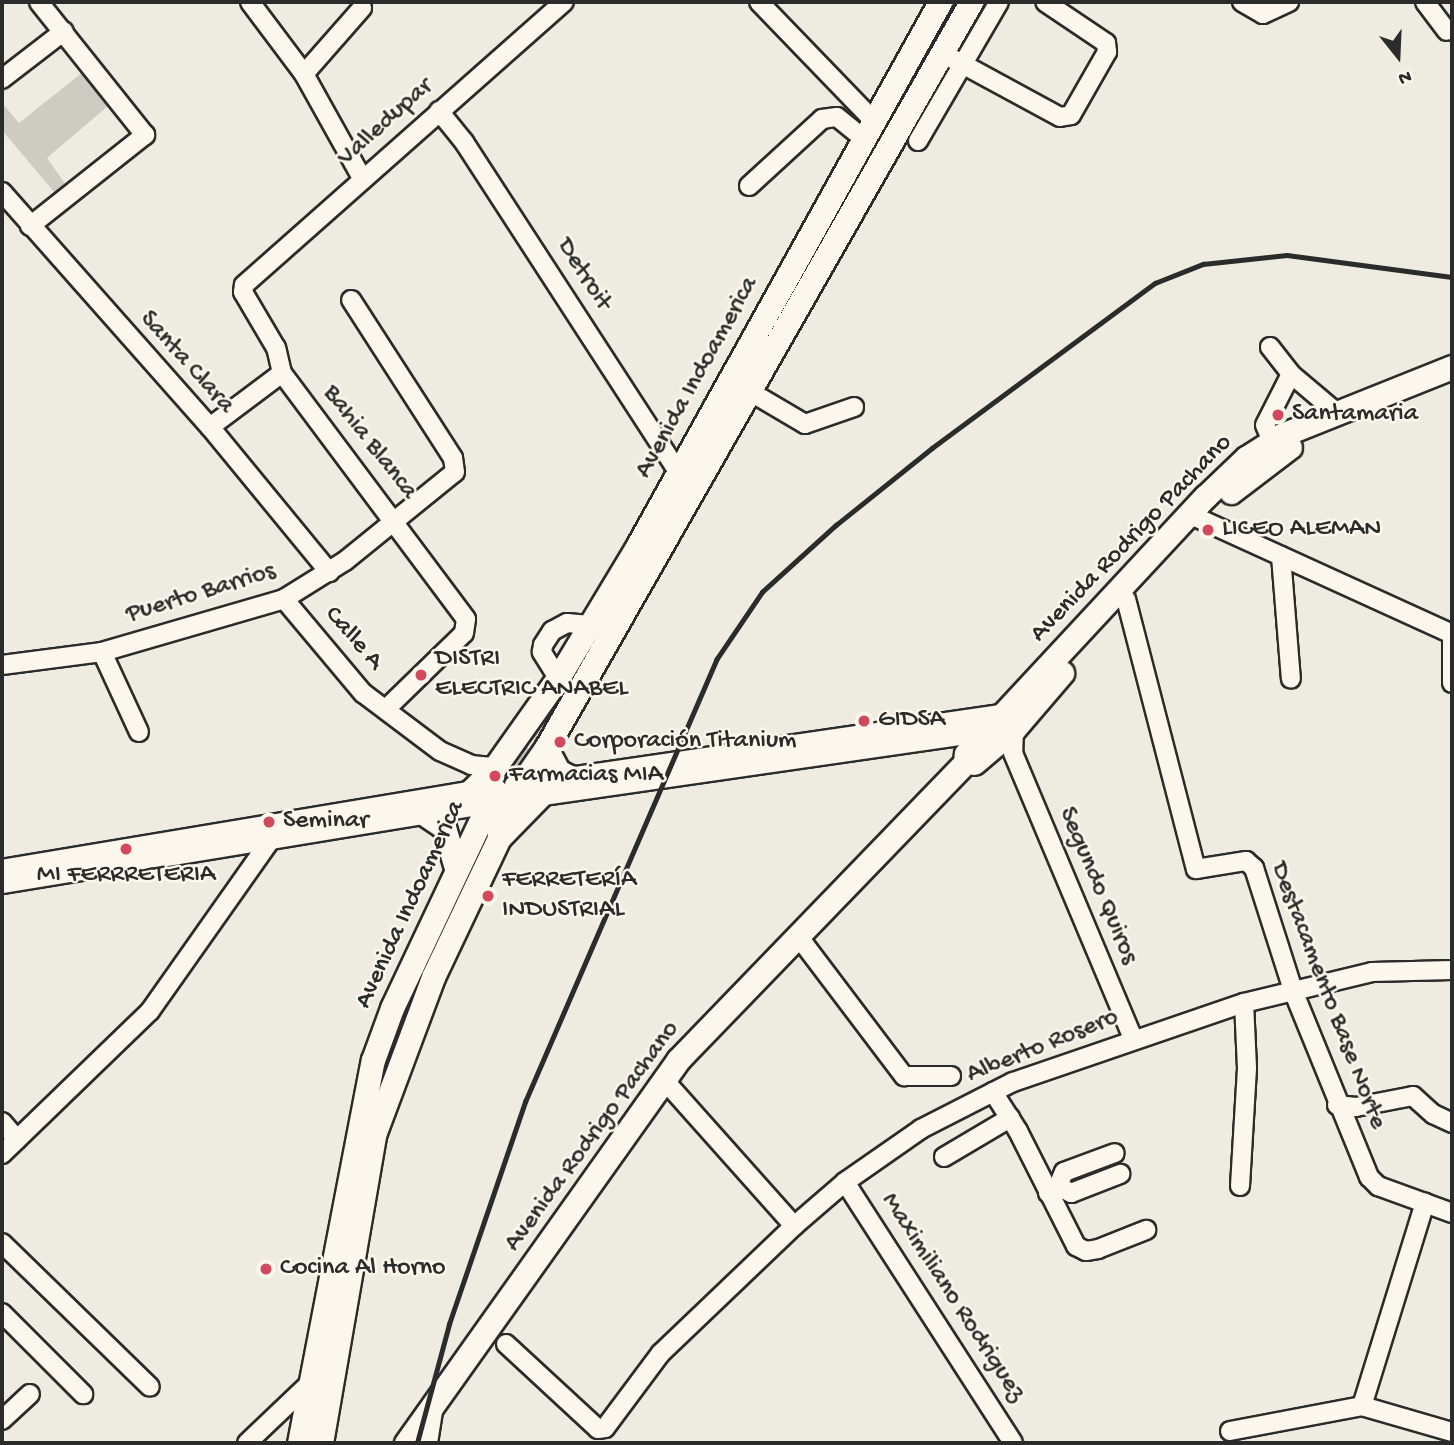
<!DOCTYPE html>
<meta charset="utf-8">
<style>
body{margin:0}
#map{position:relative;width:1454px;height:1445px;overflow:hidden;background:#eeebe0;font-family:"Gochi Hand",sans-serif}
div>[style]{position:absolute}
.green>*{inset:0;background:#cecbc2}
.major-tunnel>*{height:23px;margin-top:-11.5px;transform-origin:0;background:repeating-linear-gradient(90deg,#c7c5bc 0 23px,transparent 0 34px)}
.roads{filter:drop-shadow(2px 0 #2b2b2b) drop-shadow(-2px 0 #2b2b2b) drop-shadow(0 2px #2b2b2b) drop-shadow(0 -2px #2b2b2b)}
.minor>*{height:18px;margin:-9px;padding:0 9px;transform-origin:9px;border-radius:9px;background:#fbf7ec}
.major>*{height:23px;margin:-11.5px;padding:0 11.5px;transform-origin:11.5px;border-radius:11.5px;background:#fbf7ec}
.rail>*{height:4.5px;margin:-2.25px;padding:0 2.25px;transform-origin:2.25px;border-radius:2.25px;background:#2b2b2b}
.dots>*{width:19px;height:19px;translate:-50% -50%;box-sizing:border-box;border:4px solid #fbf7ec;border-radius:50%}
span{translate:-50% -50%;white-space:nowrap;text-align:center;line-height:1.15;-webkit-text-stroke:5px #fbf7ec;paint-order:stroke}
.street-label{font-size:26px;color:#2b2b2b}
.poi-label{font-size:26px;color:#2b2b2b}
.left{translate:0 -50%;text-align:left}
.frame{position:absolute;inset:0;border:4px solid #2b2b2b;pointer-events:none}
.north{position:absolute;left:1363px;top:21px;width:70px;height:70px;-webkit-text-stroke:5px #fbf7ec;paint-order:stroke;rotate:162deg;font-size:19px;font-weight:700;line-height:28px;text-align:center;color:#2b2b2b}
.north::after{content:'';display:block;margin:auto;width:24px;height:32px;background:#2b2b2b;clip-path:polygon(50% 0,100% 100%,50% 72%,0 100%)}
</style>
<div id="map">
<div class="green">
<i style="clip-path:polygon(88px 68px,115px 100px,47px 158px,66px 185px,55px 193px,2px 130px,2px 103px,19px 123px)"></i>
</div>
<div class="major-tunnel">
<i style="left:520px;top:770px;width:78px;rotate:-60.2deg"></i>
<i style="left:442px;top:934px;width:103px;rotate:-66.4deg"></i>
<i style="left:370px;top:1105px;width:123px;rotate:-67.6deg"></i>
</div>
<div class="roads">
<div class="minor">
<i style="left:250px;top:2px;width:90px;rotate:53.1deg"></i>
<i style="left:304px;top:74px;width:121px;rotate:60.9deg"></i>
<i style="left:759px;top:2px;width:165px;rotate:46deg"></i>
<i style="left:1242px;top:2px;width:24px;rotate:30deg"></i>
<i style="left:1263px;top:14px;width:29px;rotate:-25deg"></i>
<i style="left:1425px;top:2px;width:36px;rotate:53deg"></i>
<i style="left:942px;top:53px;width:134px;rotate:28.5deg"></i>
<i style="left:1060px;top:117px;width:11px;rotate:-10deg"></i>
<i style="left:1071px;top:115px;width:73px;rotate:-60.3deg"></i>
<i style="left:1107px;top:52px;width:9px;rotate:-96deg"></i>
<i style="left:1106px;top:43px;width:73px;rotate:-146.1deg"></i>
<i style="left:304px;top:74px;width:88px;rotate:-48.7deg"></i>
<i style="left:2px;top:79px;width:78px;rotate:-37.7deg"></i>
<i style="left:439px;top:111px;width:40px;rotate:51deg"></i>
<i style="left:464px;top:142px;width:392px;rotate:57deg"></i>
<i style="left:918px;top:141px;width:161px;rotate:-59.8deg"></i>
<i style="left:749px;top:186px;width:99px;rotate:-42.5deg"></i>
<i style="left:822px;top:119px;width:15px;rotate:-8deg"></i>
<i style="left:837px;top:117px;width:35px;rotate:39deg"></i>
<i style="left:2px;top:192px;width:314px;rotate:48.5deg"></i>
<i style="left:210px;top:427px;width:188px;rotate:50.6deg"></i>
<i style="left:30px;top:226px;width:147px;rotate:-38.4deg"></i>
<i style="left:145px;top:135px;width:170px;rotate:-128.6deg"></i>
<i style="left:1270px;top:347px;width:34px;rotate:52deg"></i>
<i style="left:1291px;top:374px;width:59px;rotate:40.2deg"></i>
<i style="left:749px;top:391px;width:65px;rotate:30.5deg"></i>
<i style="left:805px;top:424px;width:52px;rotate:-19.1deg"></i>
<i style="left:210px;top:427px;width:90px;rotate:-36.9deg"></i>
<i style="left:1272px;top:442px;width:18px;rotate:-112deg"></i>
<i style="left:1265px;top:425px;width:57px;rotate:-63deg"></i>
<i style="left:1191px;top:515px;width:287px;rotate:24.5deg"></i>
<i style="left:1281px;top:556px;width:123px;rotate:85.4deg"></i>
<i style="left:284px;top:599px;width:123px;rotate:50deg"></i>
<i style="left:363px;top:693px;width:96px;rotate:37deg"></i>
<i style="left:440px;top:751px;width:34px;rotate:24deg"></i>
<i style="left:471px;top:765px;width:24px;rotate:5deg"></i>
<i style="left:1126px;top:599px;width:279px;rotate:75.5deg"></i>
<i style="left:1196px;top:869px;width:51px;rotate:-9.1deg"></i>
<i style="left:1246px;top:861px;width:11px;rotate:41deg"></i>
<i style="left:1254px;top:868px;width:131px;rotate:72.3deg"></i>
<i style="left:1294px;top:993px;width:199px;rotate:67.8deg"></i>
<i style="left:1369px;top:1177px;width:13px;rotate:45deg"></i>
<i style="left:1378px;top:1186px;width:79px;rotate:20deg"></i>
<i style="left:1452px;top:634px;width:49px;rotate:90deg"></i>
<i style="left:102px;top:652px;width:88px;rotate:65.2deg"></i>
<i style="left:2px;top:665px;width:101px;rotate:-7.4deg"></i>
<i style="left:102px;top:652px;width:190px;rotate:-16.2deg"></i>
<i style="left:284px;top:599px;width:72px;rotate:-31.9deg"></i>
<i style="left:345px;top:561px;width:141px;rotate:-39deg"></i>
<i style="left:455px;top:472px;width:14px;rotate:-98deg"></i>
<i style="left:453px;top:458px;width:188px;rotate:-122.8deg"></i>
<i style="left:558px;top:678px;width:31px;rotate:-122deg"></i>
<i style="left:542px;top:652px;width:7px;rotate:-82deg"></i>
<i style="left:543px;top:645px;width:17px;rotate:-57deg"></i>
<i style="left:552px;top:631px;width:17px;rotate:-28deg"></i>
<i style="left:567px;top:623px;width:23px;rotate:5deg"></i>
<i style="left:387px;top:708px;width:107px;rotate:-44.2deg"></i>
<i style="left:464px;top:633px;width:14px;rotate:-82deg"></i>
<i style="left:466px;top:619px;width:307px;rotate:-126.8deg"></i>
<i style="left:282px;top:373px;width:26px;rotate:-103deg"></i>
<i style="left:276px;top:348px;width:65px;rotate:-120.5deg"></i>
<i style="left:243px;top:292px;width:7px;rotate:-82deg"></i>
<i style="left:244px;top:285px;width:427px;rotate:-41.5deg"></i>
<i style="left:514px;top:785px;width:497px;rotate:-8.3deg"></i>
<i style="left:1006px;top:713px;width:18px;rotate:63deg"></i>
<i style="left:1014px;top:729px;width:24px;rotate:92deg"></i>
<i style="left:1013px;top:753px;width:310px;rotate:67.2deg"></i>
<i style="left:529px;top:798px;width:468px;rotate:-8.2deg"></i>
<i style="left:2px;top:869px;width:487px;rotate:-9.5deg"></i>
<i style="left:2px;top:884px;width:500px;rotate:-9.3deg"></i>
<i style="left:798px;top:936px;width:176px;rotate:52.9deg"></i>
<i style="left:904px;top:1076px;width:47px"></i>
<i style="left:665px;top:1081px;width:194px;rotate:48.3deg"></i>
<i style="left:993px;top:1092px;width:46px;rotate:57.3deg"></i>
<i style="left:1018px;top:1131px;width:129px;rotate:63.2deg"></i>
<i style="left:1076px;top:1246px;width:11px;rotate:27deg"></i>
<i style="left:1086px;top:1251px;width:12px;rotate:-9deg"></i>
<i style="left:1098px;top:1249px;width:52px;rotate:-21.6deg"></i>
<i style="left:1337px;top:1105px;width:19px;rotate:6deg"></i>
<i style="left:1356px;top:1107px;width:58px;rotate:-10.9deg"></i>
<i style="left:1413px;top:1096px;width:27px;rotate:42deg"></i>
<i style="left:1433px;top:1114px;width:21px;rotate:25deg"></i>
<i style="left:2px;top:1122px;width:23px;rotate:49deg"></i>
<i style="left:2px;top:1154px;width:206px;rotate:-44deg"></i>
<i style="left:150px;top:1011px;width:212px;rotate:-54.8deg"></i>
<i style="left:944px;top:1157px;width:77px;rotate:-30.6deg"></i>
<i style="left:845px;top:1182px;width:310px;rotate:57.2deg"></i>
<i style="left:1058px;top:1186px;width:15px;rotate:-67deg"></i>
<i style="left:1064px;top:1172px;width:54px;rotate:-20.4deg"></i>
<i style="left:1240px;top:1186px;width:118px;rotate:-86.6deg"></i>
<i style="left:1247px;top:1068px;width:65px;rotate:-92.6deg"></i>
<i style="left:1048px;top:1193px;width:12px;rotate:-35deg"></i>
<i style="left:1058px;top:1186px;width:15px;rotate:28deg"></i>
<i style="left:1071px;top:1193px;width:53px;rotate:-21.2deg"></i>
<i style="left:2px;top:1243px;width:206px;rotate:44.2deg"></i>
<i style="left:2px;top:1313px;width:115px;rotate:45deg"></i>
<i style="left:506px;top:1344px;width:125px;rotate:42.7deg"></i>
<i style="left:598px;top:1429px;width:7px;rotate:-8deg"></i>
<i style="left:605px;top:1428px;width:94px;rotate:-53.3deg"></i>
<i style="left:661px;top:1353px;width:184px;rotate:-43.7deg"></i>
<i style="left:794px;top:1226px;width:67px;rotate:-40.8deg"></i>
<i style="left:845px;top:1182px;width:93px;rotate:-34.9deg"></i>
<i style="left:921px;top:1129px;width:103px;rotate:-27.1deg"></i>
<i style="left:1013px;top:1082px;width:244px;rotate:-18.9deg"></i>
<i style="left:1244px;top:1003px;width:132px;rotate:-13.6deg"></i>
<i style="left:1372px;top:972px;width:80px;rotate:-1.4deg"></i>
<i style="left:1362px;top:1406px;width:213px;rotate:-72.8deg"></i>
<i style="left:2px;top:1420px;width:38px;rotate:-43deg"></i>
<i style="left:1230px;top:1431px;width:134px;rotate:-10.7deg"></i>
<i style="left:1362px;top:1406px;width:94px;rotate:16.1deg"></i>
<i style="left:247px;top:1443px;width:87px;rotate:-43.6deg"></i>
<i style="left:428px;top:1443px;width:36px;rotate:-81deg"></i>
</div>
<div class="major">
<i style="left:1231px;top:492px;width:74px;rotate:-37.3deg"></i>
<i style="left:546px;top:748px;width:26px;rotate:62deg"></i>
<i style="left:558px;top:771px;width:16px;rotate:27deg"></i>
<i style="left:974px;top:763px;width:52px;rotate:-40.4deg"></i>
<i style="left:1014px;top:729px;width:74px;rotate:-49.4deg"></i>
<i style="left:509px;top:801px;width:65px;rotate:-55.1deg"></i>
<i style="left:546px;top:748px;width:859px;rotate:-60.33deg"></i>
<i style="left:423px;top:813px;width:25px;rotate:34deg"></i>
<i style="left:444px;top:827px;width:43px;rotate:73.7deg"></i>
<i style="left:499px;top:838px;width:59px;rotate:-45.7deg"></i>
<i style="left:299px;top:1443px;width:390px;rotate:-79.1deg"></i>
<i style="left:373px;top:1060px;width:55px;rotate:-69.9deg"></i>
<i style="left:392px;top:1008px;width:241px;rotate:-64.7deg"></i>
<i style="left:321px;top:1443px;width:313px;rotate:-80.2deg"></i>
<i style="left:374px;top:1135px;width:169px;rotate:-69.5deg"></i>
<i style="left:433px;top:977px;width:154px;rotate:-64.6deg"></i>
<i style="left:499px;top:838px;width:25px;rotate:-92deg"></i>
<i style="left:498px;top:813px;width:35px;rotate:-141deg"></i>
<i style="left:471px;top:791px;width:34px;rotate:-45deg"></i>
<i style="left:495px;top:767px;width:109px;rotate:-54.7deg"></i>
<i style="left:558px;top:678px;width:153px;rotate:-58.9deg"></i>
<i style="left:637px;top:547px;width:624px;rotate:-60.93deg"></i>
<i style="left:406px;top:1443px;width:470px;rotate:-54.6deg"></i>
<i style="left:678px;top:1060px;width:413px;rotate:-46deg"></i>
<i style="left:965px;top:763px;width:9px;rotate:-84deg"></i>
<i style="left:966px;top:754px;width:351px;rotate:-47.1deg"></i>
<i style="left:1205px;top:497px;width:57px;rotate:-43.6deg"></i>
<i style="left:1246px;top:458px;width:43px;rotate:-32.6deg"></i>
<i style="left:1282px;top:435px;width:183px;rotate:-21.8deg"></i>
</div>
</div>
<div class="rail">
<i style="left:417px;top:1443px;width:123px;rotate:-74.9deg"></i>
<i style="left:449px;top:1324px;width:235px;rotate:-71.1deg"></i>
<i style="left:525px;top:1102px;width:482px;rotate:-66.6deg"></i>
<i style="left:716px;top:660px;width:82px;rotate:-55.9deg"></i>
<i style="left:762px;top:592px;width:100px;rotate:-42.2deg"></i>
<i style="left:836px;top:525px;width:123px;rotate:-38.7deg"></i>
<i style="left:932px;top:448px;width:277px;rotate:-36.5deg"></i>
<i style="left:1155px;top:283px;width:52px;rotate:-21.6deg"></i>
<i style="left:1203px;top:264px;width:84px;rotate:-6.1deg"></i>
<i style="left:1287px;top:255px;width:166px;rotate:7.6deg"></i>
</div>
<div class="dots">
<i style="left:1278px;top:415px;background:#d1495b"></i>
<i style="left:1208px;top:530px;background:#d1495b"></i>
<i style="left:421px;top:675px;background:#d1495b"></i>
<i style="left:864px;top:721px;background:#d1495b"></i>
<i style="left:560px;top:742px;background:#d1495b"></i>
<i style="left:495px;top:776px;background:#d1495b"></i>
<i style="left:269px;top:822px;background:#d1495b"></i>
<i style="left:126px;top:849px;background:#d1495b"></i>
<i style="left:488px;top:896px;background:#d1495b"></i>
<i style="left:266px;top:1269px;background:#d1495b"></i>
</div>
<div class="street-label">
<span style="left:386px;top:123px;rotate:-42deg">Valledupar</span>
<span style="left:583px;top:275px;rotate:57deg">Detroit</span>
<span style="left:186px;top:363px;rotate:48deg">Santa Clara</span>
<span style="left:698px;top:378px;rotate:-61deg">Avenida Indoamerica</span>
<span style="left:369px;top:443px;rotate:52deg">Bahia Blanca</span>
<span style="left:1132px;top:539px;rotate:-46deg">Avenida Rodrigo Pachano</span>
<span style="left:201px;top:594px;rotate:-17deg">Puerto Barrios</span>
<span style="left:353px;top:639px;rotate:49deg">Calle A</span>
<span style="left:1097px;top:886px;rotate:67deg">Segundo Quiros</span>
<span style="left:411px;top:905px;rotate:-65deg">Avenida Indoamerica</span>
<span style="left:1327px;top:996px;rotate:69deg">Destacamento Base Norte</span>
<span style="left:1043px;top:1047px;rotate:-22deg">Alberto Rosero</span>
<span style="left:593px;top:1137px;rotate:-54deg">Avenida Rodrigo Pachano</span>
<span style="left:952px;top:1298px;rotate:57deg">Maximiliano Rodriguez</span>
</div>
<div class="poi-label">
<span class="left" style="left:1292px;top:415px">Santamaria</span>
<span class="left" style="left:1222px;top:530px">LICEO ALEMAN</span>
<span class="left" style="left:435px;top:675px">DISTRI<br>ELECTRIC ANABEL</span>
<span class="left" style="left:878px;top:721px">GIDSA</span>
<span class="left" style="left:574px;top:742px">Corporación Titanium</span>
<span class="left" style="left:509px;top:776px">Farmacias MIA</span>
<span class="left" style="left:283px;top:822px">Seminar</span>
<span style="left:126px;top:876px">MI FERRRETERIA</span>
<span class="left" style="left:502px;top:896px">FERRETERÍA<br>INDUSTRIAL</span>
<span class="left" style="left:280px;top:1269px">Cocina Al Horno</span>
</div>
<div class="frame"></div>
<div class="north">N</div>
</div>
